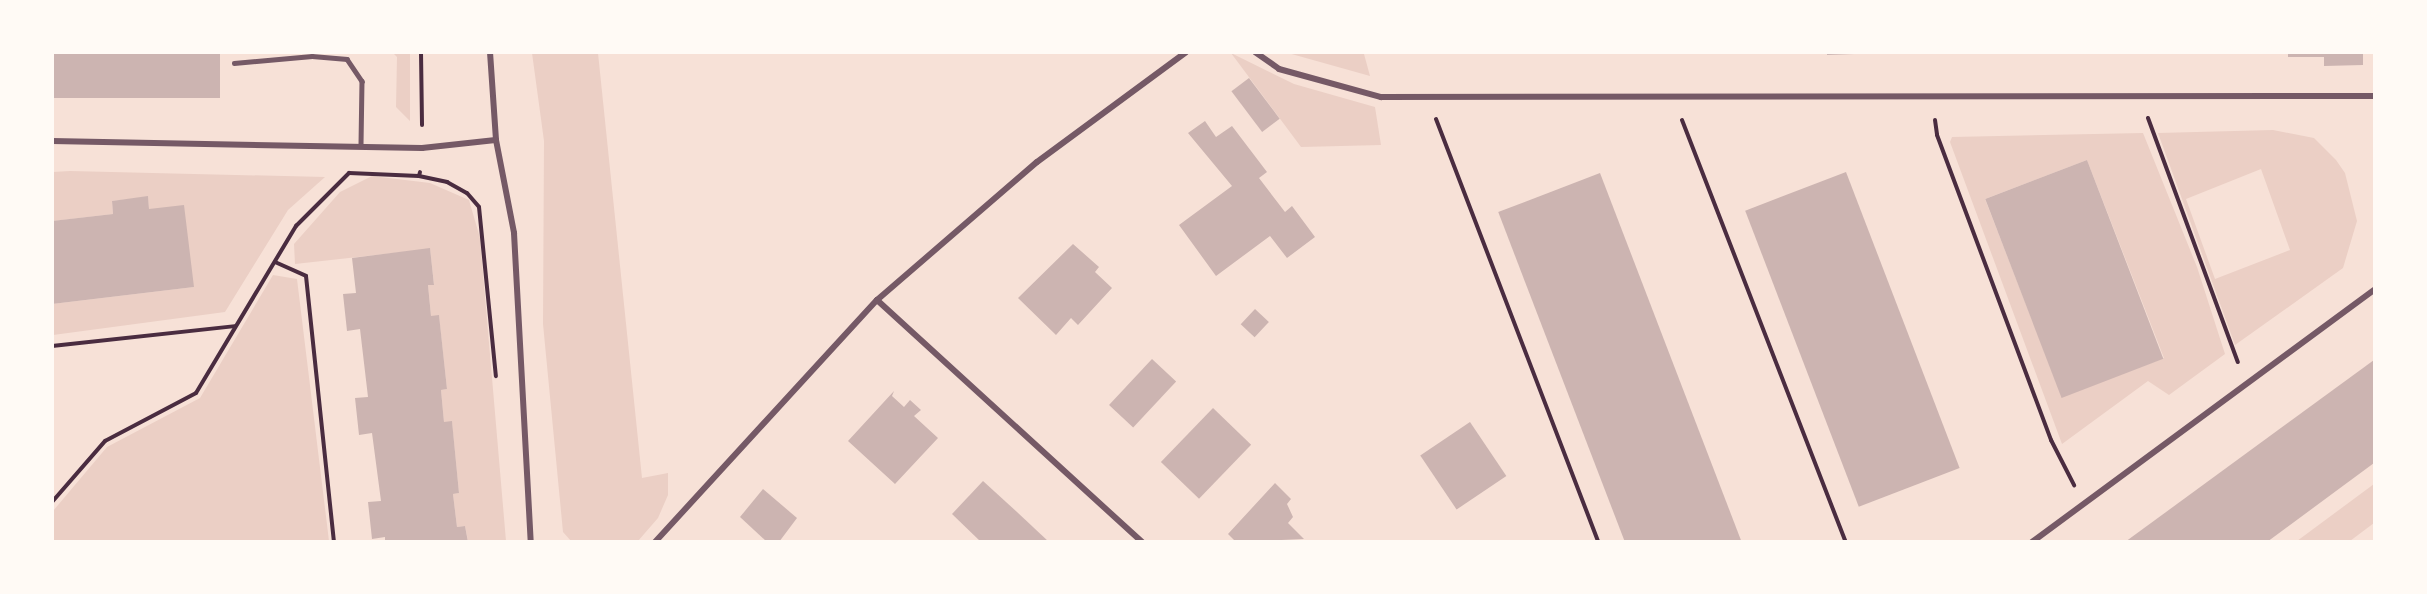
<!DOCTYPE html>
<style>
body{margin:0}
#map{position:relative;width:2427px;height:594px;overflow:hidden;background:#f7e1d7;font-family:Lora,serif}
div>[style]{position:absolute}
.green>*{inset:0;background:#ebcfc5}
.building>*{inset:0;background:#ccb4b1;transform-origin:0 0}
.path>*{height:4px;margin:-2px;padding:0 2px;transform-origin:2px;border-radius:2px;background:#4a2c40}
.service>*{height:4.5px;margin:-2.25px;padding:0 2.25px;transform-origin:2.25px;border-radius:2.25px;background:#755966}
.minor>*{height:6px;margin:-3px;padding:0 3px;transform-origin:3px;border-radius:3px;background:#755966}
span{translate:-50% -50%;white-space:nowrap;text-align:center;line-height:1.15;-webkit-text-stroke:6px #fffaf5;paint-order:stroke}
.frame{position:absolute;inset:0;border:54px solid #fffaf5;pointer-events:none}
</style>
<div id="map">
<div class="green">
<i style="clip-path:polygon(393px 53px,410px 53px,410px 121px,396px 107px,397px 57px)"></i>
<i style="clip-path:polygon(532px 53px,598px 53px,642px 478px,668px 473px,668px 495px,658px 518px,638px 541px,571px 541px,563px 532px,543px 324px,544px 141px)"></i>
<i style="clip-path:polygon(1231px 53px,1294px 84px,1375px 107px,1381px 145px,1301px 147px)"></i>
<i style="clip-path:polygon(1357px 53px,1364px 54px,1370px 76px,1288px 53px)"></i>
<i style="clip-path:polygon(evenodd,2273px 130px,2314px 138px,2336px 160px,2345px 173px,2357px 221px,2343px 268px,2235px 345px,2158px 133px,2273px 130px,2261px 169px,2290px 250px,2215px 279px,2186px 199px,2261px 169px)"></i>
<i style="clip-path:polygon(evenodd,2143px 133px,2197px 267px,2225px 354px,2169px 395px,2148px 381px,2062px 444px,1950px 142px,1952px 137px,2143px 133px,2087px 160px,2164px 358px,2062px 397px,1985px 199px,2087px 160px)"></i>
<i style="clip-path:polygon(53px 172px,70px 171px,325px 177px,288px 210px,225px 312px,53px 335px,52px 304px,194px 287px,149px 209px,148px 197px,112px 201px,113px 214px,53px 221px)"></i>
<i style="clip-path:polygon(372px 176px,430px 183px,469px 200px,480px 238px,506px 541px,468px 541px,465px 526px,457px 527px,453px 494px,459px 493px,452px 422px,444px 422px,441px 390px,447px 389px,439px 316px,431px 316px,428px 285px,434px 284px,430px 249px,295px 264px,294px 244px,340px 192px)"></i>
<i style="clip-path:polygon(273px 275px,297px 279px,329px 541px,53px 541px,53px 511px,107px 447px,200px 398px)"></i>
<i style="clip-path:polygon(2374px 484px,2374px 523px,2350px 541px,2297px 541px)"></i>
</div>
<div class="building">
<i style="left:52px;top:52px;width:168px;height:46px"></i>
<i style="clip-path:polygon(1827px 52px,1854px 52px,1854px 54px,1827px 55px)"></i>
<i style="clip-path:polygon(2288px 52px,2363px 52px,2363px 65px,2324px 66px,2324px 57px,2288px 57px)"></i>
<i style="left:1249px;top:78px;width:51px;height:22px;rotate:53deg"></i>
<i style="clip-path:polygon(1205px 121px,1216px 137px,1232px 126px,1267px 172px,1259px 178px,1285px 212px,1292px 206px,1315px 237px,1287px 258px,1270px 236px,1216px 276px,1179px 225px,1232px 186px,1188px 133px)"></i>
<i style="left:2087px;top:160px;width:213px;height:109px;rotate:69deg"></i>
<i style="left:1846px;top:172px;width:317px;height:108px;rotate:69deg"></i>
<i style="left:1600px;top:173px;width:395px;height:109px;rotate:69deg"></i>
<i style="clip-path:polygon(148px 196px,149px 209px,184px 205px,194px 287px,52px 304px,52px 221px,113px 214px,112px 201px)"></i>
<i style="clip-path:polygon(1073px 244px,1099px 267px,1095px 272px,1112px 288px,1078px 325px,1071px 318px,1056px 335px,1018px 298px)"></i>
<i style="clip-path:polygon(430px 248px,434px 285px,428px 285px,431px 316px,439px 315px,447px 389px,441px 390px,444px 422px,452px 421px,459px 493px,453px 494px,457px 527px,465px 526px,468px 542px,385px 542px,385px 537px,372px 539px,368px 502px,381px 501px,372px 433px,359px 435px,355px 398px,368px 397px,360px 329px,347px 331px,343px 294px,356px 293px,352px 258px)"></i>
<i style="left:1255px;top:309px;width:19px;height:21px;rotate:43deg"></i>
<i style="left:1152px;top:359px;width:33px;height:63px;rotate:43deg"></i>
<i style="clip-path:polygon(2374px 360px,2374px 463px,2267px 542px,2125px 542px)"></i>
<i style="clip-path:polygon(894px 391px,892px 396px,904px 407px,910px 400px,921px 410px,914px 416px,938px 438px,895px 484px,848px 441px)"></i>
<i style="left:1213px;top:408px;width:53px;height:75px;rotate:44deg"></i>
<i style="left:1470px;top:422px;width:65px;height:60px;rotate:56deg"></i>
<i style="clip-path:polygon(983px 481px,1017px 512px,1049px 542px,981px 542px,952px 514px)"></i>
<i style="clip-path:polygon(1275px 483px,1291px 499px,1287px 504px,1293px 517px,1288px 523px,1304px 539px,1236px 542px,1228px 534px)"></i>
<i style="clip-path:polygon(763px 489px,797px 518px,779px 542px,767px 542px,740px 517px)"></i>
</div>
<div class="path">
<i style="left:421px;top:52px;width:73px;rotate:89.2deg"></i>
<i style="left:2148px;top:118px;width:260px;rotate:69.8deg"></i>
<i style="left:1436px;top:119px;width:453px;rotate:69deg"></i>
<i style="left:1682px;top:120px;width:453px;rotate:68.8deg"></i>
<i style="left:1935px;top:120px;width:15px;rotate:82deg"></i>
<i style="left:1937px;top:135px;width:326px;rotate:69.5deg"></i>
<i style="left:2051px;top:440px;width:51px;rotate:62.9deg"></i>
<i style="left:419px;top:176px;width:29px;rotate:12deg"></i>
<i style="left:447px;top:182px;width:23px;rotate:29deg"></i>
<i style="left:467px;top:193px;width:18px;rotate:49deg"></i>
<i style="left:479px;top:207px;width:170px;rotate:84.3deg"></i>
<i style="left:275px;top:262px;width:34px;rotate:24deg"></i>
<i style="left:306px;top:276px;width:267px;rotate:84deg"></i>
<i style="left:52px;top:346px;width:184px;rotate:-6.2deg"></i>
<i style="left:52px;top:502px;width:81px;rotate:-49deg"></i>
<i style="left:105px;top:441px;width:103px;rotate:-27.8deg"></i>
<i style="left:196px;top:393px;width:195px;rotate:-59.1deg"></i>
<i style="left:296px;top:226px;width:75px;rotate:-45deg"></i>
<i style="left:349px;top:173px;width:70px;rotate:2.5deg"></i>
<i style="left:419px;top:176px;width:4px;rotate:-76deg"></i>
</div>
<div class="service">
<i style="left:234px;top:63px;width:78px;rotate:-5.1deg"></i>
<i style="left:312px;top:56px;width:35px;rotate:5deg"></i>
<i style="left:347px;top:59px;width:27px;rotate:56deg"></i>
<i style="left:362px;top:81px;width:65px;rotate:90.9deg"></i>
</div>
<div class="minor">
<i style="left:490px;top:52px;width:88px;rotate:86.1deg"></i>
<i style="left:496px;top:140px;width:95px;rotate:79deg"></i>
<i style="left:514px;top:233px;width:309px;rotate:86.9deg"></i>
<i style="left:1255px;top:52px;width:29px;rotate:35deg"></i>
<i style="left:1279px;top:69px;width:106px;rotate:15.4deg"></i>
<i style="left:1381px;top:97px;width:993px;rotate:-0.06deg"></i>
<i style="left:52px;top:141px;width:370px;rotate:1.1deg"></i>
<i style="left:422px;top:148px;width:74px;rotate:-6.2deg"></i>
<i style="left:877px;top:300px;width:359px;rotate:42.4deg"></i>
<i style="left:655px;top:542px;width:328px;rotate:-47.5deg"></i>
<i style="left:877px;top:300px;width:211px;rotate:-40.8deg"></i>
<i style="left:1037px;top:162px;width:185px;rotate:-36.4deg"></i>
<i style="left:2032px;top:542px;width:425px;rotate:-36.4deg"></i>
</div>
<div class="frame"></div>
</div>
